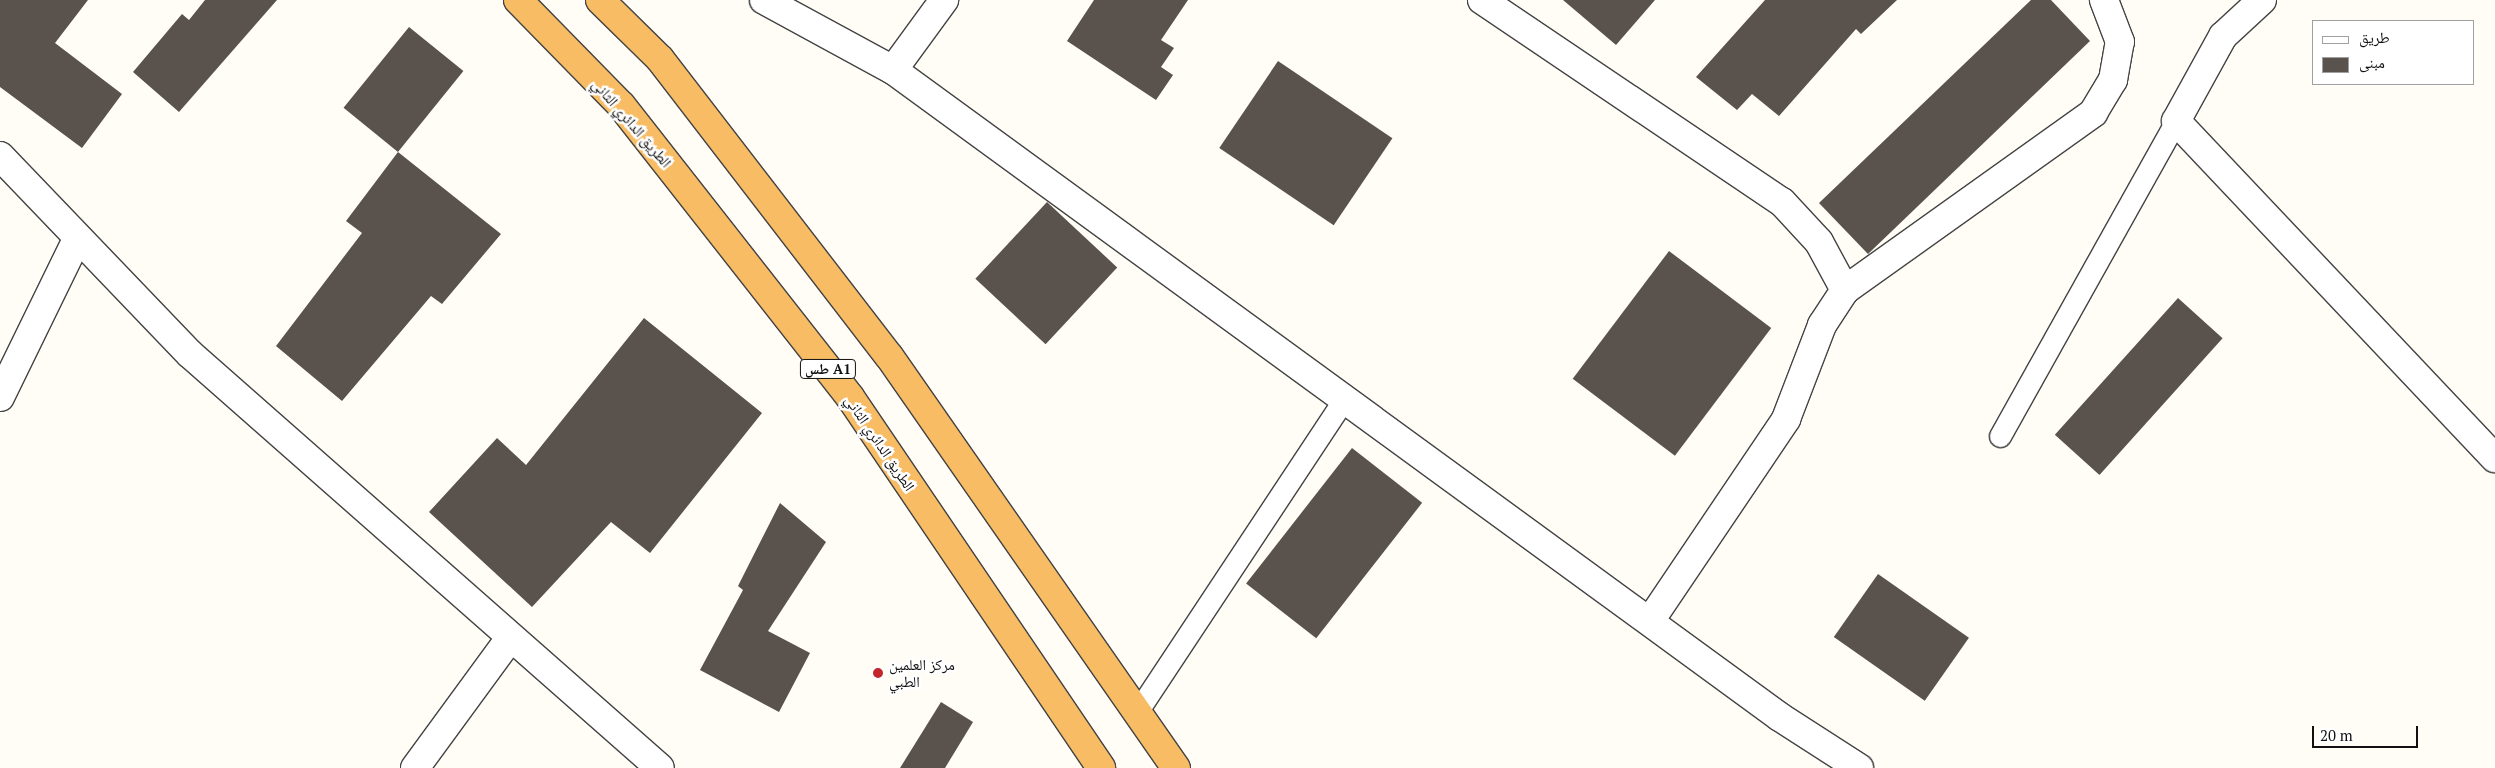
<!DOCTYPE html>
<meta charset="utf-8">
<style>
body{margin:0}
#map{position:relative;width:2495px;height:768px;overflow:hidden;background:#fffdf5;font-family:"PT Serif","Noto Naskh Arabic",serif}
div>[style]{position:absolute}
.building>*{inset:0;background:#5a524d;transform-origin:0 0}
.roads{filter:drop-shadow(1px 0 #444) drop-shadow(-1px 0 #444) drop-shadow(0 1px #444) drop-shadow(0 -1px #444)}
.service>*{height:21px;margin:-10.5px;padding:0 10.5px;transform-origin:10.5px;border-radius:10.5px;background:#fff}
.minor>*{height:28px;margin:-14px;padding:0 14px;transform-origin:14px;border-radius:14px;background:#fff}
.trunk>*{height:28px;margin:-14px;padding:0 14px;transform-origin:14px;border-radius:14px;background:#f7bc64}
.dots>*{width:14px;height:14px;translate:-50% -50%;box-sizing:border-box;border:2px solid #fff;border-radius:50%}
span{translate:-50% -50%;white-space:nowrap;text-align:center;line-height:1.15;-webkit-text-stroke:5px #fff;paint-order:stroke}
.shield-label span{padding:1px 4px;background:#fff;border:1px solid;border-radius:4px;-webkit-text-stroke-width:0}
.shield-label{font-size:14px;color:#111;font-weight:700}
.street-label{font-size:15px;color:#111}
.poi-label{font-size:15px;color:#111}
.left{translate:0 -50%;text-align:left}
.legend{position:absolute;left:2312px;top:20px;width:162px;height:65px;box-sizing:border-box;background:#fff;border:1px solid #a0a0a0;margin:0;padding:6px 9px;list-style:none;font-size:15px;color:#111}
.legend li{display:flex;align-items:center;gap:10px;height:25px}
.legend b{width:25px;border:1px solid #a0a0a0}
.scale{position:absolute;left:2312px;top:726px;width:106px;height:22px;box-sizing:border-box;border:2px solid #111;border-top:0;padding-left:6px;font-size:15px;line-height:18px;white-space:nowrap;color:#111;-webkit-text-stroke:4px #fff;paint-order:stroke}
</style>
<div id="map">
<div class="building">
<i style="clip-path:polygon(0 0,88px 0,55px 43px,122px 94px,82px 148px,0 87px)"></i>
<i style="clip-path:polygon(205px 0,277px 0,179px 112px,133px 72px,182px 14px,189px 20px)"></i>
<i style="clip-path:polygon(1094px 0,1188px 0,1161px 40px,1174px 48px,1161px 67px,1173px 75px,1156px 100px,1067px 41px)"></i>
<i style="clip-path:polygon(1563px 0,1655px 0,1616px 45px)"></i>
<i style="clip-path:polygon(1765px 0,1897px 0,1861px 34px,1856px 29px,1779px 116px,1752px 94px,1737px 110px,1696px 77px)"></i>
<i style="clip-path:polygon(2031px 0,2051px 0,2090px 41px,1868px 254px,1819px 203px)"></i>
<i style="left:409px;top:27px;width:70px;height:104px;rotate:39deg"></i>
<i style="left:1278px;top:61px;width:138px;height:105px;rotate:34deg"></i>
<i style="clip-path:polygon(398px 152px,501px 234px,442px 304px,431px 296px,342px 401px,276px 346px,362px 233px,346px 221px)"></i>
<i style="left:1047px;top:202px;width:96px;height:105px;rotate:43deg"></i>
<i style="left:1669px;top:251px;width:128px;height:160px;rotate:37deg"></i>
<i style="left:2178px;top:298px;width:60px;height:184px;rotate:42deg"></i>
<i style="clip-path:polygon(644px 318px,762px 413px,650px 553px,611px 522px,532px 607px,429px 512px,497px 438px,526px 465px)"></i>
<i style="left:1352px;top:448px;width:89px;height:172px;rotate:38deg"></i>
<i style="clip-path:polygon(780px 503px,826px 542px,768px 631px,810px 653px,779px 712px,700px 670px,743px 590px,738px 586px)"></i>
<i style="left:1878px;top:574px;width:111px;height:77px;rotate:35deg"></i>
<i style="clip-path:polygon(941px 702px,973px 722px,945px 768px,900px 768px)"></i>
</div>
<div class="roads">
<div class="service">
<i style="left:2000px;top:436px;width:361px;rotate:-60.8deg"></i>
<i style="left:1137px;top:712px;width:375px;rotate:-56.5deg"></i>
</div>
<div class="minor">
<i style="left:764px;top:0;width:147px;rotate:28.5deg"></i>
<i style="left:893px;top:70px;width:1098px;rotate:36.11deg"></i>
<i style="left:1780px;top:717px;width:94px;rotate:32.8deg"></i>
<i style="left:1482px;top:0;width:362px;rotate:34deg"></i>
<i style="left:1782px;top:202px;width:54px;rotate:47.2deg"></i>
<i style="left:1819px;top:242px;width:55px;rotate:61.6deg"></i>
<i style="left:2262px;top:0;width:53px;rotate:137.3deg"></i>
<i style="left:2223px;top:36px;width:97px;rotate:118.9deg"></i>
<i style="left:2176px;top:121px;width:464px;rotate:46.6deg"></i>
<i style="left:893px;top:70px;width:87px;rotate:-53.9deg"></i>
<i style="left:0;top:156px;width:274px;rotate:46.2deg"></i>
<i style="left:190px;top:354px;width:626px;rotate:41.38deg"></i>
<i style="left:0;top:397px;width:176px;rotate:-64deg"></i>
<i style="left:1650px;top:621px;width:244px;rotate:-56deg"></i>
<i style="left:1786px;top:419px;width:101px;rotate:-69deg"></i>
<i style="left:1822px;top:325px;width:42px;rotate:-56.7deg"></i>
<i style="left:1845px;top:290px;width:305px;rotate:-35.5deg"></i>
<i style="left:2093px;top:113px;width:39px;rotate:-59deg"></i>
<i style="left:2113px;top:80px;width:39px;rotate:-80deg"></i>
<i style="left:2120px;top:42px;width:45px;rotate:-110.9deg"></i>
<i style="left:415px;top:768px;width:162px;rotate:-53.8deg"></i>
</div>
<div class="trunk">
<i style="left:518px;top:0;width:147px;rotate:45.6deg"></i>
<i style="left:621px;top:105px;width:371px;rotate:51.9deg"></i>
<i style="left:850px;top:397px;width:448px;rotate:55.9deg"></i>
<i style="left:600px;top:0;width:84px;rotate:44.5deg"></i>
<i style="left:660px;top:59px;width:375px;rotate:52.4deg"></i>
<i style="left:889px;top:356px;width:502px;rotate:55.14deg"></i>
</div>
</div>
<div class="dots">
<i style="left:878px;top:673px;background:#c4262e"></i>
</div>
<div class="shield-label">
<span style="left:828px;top:369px">طس A1</span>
</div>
<div class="street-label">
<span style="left:632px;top:123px;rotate:49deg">الطريق الدائري الثاني</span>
<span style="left:880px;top:443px;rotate:56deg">الطريق الدائري الثاني</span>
</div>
<div class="poi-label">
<span class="left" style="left:889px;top:673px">مركز العلمين<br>الطبي</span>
</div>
<ul class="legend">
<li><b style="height:6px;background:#fff"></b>طريق</li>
<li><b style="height:14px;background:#5a524d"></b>مبنى</li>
</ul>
<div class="scale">20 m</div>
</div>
